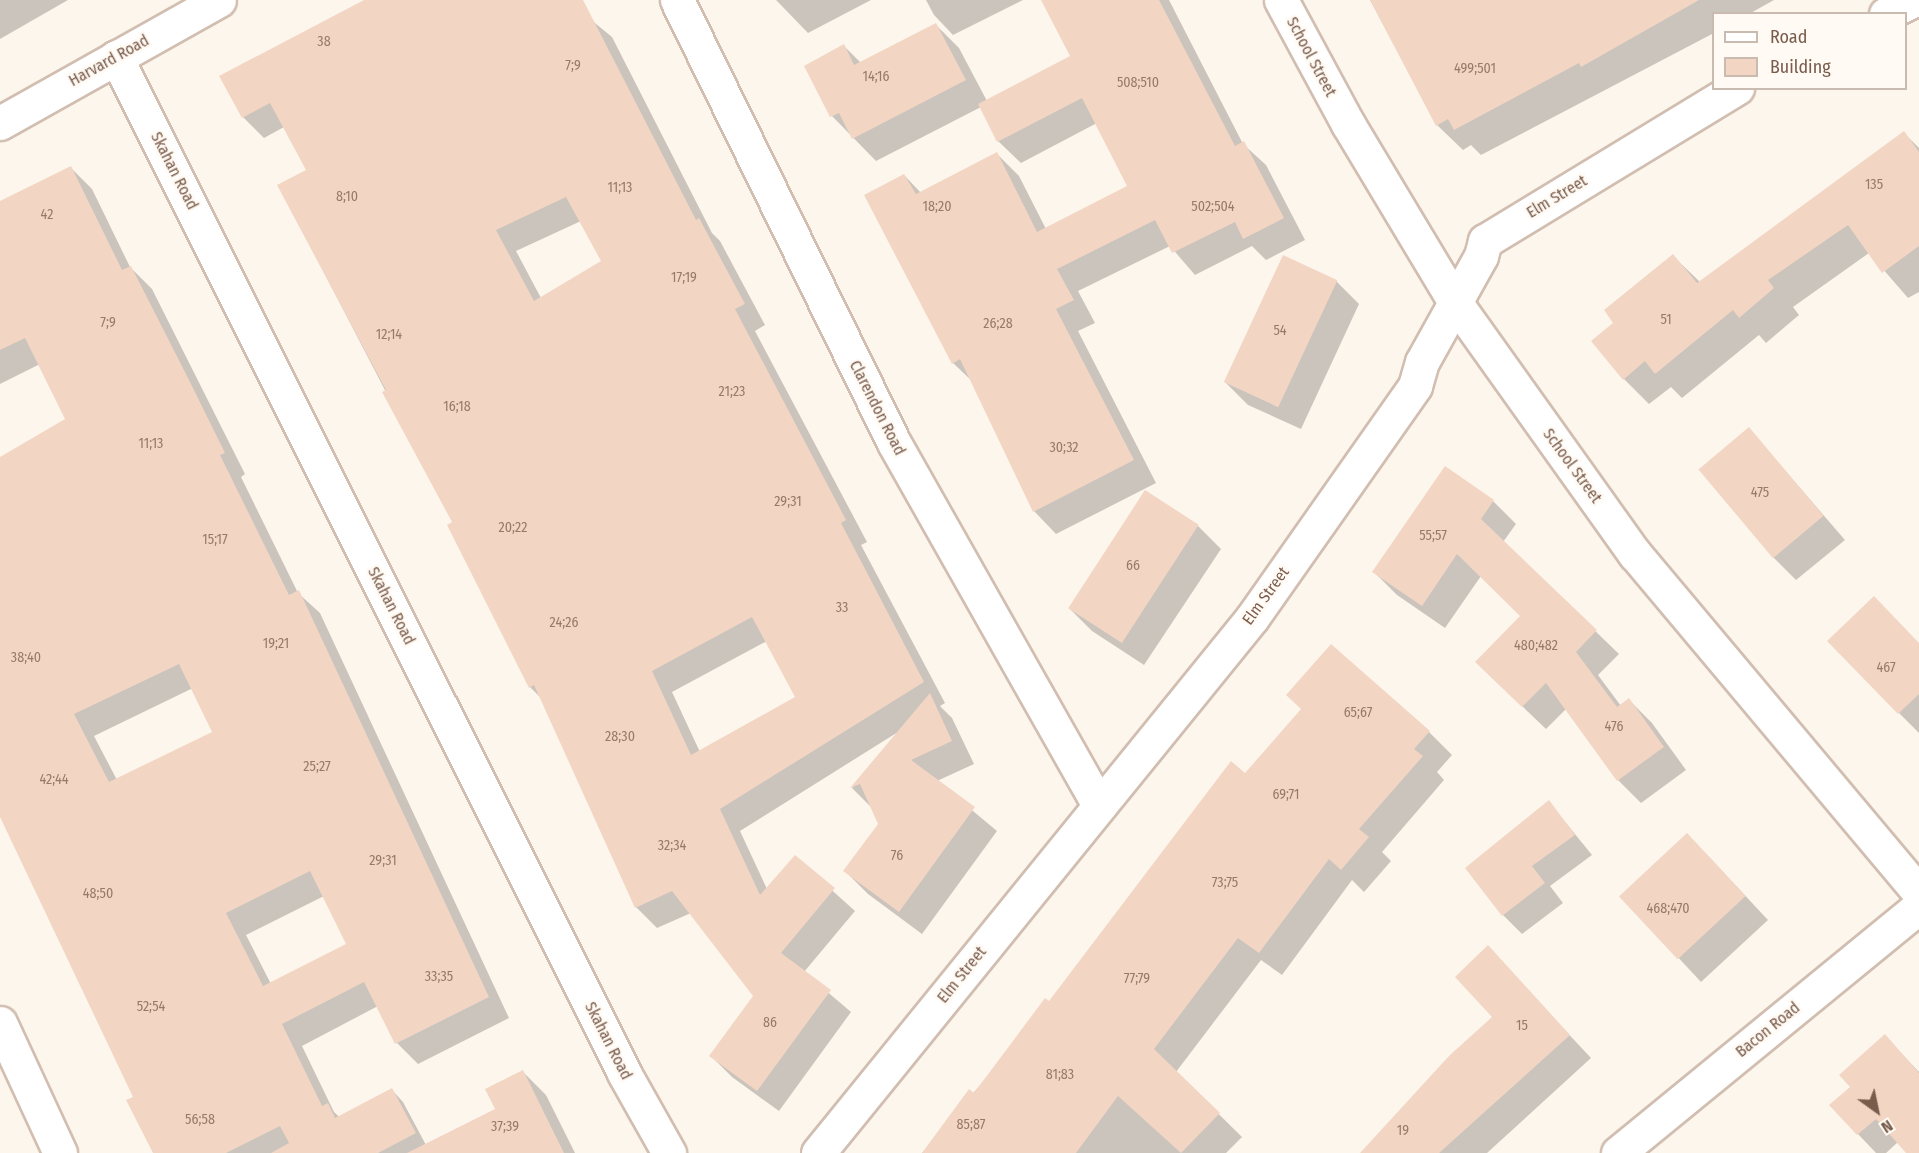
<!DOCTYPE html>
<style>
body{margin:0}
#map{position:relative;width:1919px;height:1153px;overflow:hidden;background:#fdf6ec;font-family:"Fira Sans Condensed",sans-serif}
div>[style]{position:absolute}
.shadow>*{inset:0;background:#0003}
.building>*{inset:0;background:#f3d5c3;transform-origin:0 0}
.roads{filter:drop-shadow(2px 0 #d1beb0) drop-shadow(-2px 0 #d1beb0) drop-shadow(0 2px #d1beb0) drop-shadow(0 -2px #d1beb0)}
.minor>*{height:33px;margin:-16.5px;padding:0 16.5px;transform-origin:16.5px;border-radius:16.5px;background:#fff}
.tertiary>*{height:33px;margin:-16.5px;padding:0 16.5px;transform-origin:16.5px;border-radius:16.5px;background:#fff}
span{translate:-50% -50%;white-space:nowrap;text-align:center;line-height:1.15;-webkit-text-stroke:5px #fffaf3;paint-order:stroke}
.number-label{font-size:14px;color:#987a6a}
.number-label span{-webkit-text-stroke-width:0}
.street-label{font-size:16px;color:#7a5c4d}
.legend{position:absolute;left:1712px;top:12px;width:195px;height:78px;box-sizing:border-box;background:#fffaf3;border:2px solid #cabbb1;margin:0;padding:8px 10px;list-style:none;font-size:18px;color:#7a5c4d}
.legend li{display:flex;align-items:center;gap:12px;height:30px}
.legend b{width:30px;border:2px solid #cabbb1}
.north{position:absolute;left:1847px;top:1081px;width:60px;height:60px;-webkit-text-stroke:4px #fffaf3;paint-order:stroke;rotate:147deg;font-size:16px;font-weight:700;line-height:24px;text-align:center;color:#7a5c4d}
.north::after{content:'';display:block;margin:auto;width:21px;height:27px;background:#7a5c4d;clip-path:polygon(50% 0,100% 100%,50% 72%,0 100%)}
</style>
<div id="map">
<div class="shadow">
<i style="clip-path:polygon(0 0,68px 0,0 39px)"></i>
<i style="clip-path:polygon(evenodd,368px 0,567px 0,612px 37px,712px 233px,720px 241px,765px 325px,755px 331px,867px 542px,861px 545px,945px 703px,940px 706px,952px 718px,974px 764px,937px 781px,997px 831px,922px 934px,868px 894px,845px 871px,880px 824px,873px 809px,852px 788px,898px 732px,740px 831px,767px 889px,795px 857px,855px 911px,804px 972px,851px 1012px,779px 1111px,732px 1077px,711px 1056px,755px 996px,691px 913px,657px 928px,636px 907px,542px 699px,530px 687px,454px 523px,279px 186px,308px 171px,284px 127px,264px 138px,243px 117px,368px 0,581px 221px,603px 262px,541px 298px,516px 251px,581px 221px,368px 0,767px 641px,797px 698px,700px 752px,672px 692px,767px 641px)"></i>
<i style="clip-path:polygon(776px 0,871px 0,808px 33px)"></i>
<i style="clip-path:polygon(926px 0,1023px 0,953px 35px,934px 15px)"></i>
<i style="clip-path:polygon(1043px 0,1169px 0,1243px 144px,1266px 165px,1305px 240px,1266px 260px,1252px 246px,1195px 275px,1170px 246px,1078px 291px,1095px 323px,1078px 331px,1156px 483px,1056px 534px,1034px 511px,973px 382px,953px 363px,904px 175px,921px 193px,997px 154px,1019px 176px,1046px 229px,1129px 187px,1097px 123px,1021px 163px,998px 141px,981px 107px,876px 161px,832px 116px,844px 46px,861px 63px,936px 25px,959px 48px,987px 101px,1072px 56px)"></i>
<i style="clip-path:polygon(1370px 0,1774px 0,1749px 14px,1714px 14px,1714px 33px,1481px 155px,1471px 145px,1463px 150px,1437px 125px)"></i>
<i style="clip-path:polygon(1904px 133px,1919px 148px,1919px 292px,1908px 298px,1869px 253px,1793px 307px,1799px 315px,1766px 343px,1759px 335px,1682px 398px,1671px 387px,1649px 404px,1624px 379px,1615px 323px,1673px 256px,1700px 282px)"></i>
<i style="clip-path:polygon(evenodd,70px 167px,92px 189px,130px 267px,152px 289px,245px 474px,241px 477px,298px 593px,320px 613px,509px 1018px,418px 1064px,397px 1043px,378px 1006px,302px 1046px,334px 1112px,349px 1126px,362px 1153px,154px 1153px,135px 1098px,0 815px,0 458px,67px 420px,40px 364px,0 384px,0 203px,70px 167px,193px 688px,214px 733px,117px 780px,94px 736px,193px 688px,70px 167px,324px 896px,348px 945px,271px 984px,246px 935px,324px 896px)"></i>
<i style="clip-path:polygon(1336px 281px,1359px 304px,1301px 429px,1248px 405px,1225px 382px)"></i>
<i style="clip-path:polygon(1749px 429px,1845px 540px,1796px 580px,1773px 557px)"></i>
<i style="clip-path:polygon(1493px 501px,1516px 524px,1503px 542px,1619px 654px,1598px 675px,1621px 706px,1629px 700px,1652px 723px,1686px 770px,1641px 803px,1618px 780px,1566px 709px,1546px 729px,1500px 685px,1522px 616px,1481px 576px,1445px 628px,1397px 595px,1374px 572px)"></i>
<i style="clip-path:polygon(1198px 526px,1221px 549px,1144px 665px,1092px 631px,1069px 608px)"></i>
<i style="clip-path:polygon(1919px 644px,1919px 733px,1899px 713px)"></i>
<i style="clip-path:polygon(1429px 732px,1452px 755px,1437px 772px,1444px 780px,1382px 852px,1391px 861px,1364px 892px,1352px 880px,1282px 975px,1261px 960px,1176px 1072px,1242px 1137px,1226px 1153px,922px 1153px,1245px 775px)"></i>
<i style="clip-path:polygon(1549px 802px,1592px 855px,1550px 886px,1563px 903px,1522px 934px,1503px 915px)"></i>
<i style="clip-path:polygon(1710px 858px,1768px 920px,1701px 982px,1621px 896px)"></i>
<i style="clip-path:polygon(1488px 948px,1591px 1058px,1487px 1153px,1362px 1153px,1494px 1017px)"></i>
<i style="clip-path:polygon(1885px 1036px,1919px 1072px,1919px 1153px,1908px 1153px,1898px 1142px,1886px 1153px,1876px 1153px,1858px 1134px,1852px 1087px)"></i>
<i style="clip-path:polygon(523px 1072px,546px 1095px,575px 1153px,374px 1153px,392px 1090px,403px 1102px,426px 1145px,497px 1110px)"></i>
</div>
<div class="building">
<i style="clip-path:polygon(evenodd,364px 0,583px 0,696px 220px,699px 218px,745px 304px,735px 309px,846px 520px,841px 523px,924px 682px,720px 809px,760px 895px,795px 855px,835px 888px,781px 953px,831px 990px,757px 1091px,709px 1056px,753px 996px,672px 891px,635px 908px,534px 685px,529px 688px,447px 525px,452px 522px,382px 392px,386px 390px,277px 185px,306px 170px,270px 103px,242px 118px,219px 76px,364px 0,566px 197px,601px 261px,534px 301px,496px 230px,566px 197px,364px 0,752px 617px,795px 697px,691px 755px,652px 671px,752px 617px)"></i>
<i style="clip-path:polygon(1041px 0,1159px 0,1235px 146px,1244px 141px,1284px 218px,1243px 239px,1235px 222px,1172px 253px,1155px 220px,1057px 269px,1074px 300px,1056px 309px,1134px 460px,1033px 512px,960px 359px,952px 364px,864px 195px,904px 174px,916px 194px,997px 152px,1037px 232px,1127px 186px,1082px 98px,997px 142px,978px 104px,1070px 56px)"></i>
<i style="clip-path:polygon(1370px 0,1699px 0,1581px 67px,1579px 63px,1454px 130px,1448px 119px,1436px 126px)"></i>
<i style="clip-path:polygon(936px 23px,966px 80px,852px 139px,839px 113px,830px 117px,804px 66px,844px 44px,854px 65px)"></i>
<i style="clip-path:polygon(1904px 131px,1919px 152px,1919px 246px,1882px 273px,1848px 225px,1768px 280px,1774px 288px,1739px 318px,1733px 310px,1655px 374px,1645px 361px,1623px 380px,1591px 341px,1613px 323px,1604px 310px,1673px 254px,1697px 283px)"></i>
<i style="clip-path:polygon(evenodd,71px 166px,122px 270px,131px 266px,189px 380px,225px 453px,220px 455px,289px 595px,299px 590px,489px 997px,395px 1044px,364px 982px,282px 1024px,322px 1106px,328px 1103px,335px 1118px,392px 1088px,416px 1133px,378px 1153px,271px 1153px,289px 1143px,280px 1126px,226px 1153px,153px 1153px,126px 1100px,133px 1097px,0 817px,0 457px,65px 419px,25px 338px,0 350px,0 201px,71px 166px,179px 664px,212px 732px,109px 782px,74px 714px,179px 664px,71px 166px,310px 871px,346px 944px,263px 986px,226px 913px,310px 871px)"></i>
<i style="left:1283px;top:255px;width:60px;height:140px;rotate:25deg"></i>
<i style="left:1749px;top:427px;width:116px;height:66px;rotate:50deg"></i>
<i style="clip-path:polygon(1445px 466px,1494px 500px,1481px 519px,1597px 630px,1576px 652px,1617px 707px,1629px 698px,1664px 747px,1617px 781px,1546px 683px,1522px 707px,1475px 662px,1520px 616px,1457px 554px,1422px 606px,1372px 572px)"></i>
<i style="left:1145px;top:490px;width:64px;height:141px;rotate:33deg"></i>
<i style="clip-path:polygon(1874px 596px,1919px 643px,1919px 694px,1898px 714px,1827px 641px)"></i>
<i style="clip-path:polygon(1331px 644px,1430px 731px,1414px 749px,1423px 756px,1359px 829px,1369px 837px,1341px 870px,1329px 859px,1259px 953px,1238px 938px,1154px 1049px,1220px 1113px,1181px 1153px,1118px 1096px,1076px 1153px,922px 1153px,969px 1089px,974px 1093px,1045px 998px,1049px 1001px,1231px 761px,1245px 773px,1301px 709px,1286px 695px)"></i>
<i style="clip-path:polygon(930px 693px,952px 741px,911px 760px,975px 807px,899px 912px,843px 871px,878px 824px,860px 784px,850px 788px)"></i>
<i style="clip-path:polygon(1549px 800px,1575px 835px,1532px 866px,1545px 883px,1502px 916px,1465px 868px)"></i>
<i style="left:1687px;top:833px;width:86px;height:93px;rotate:47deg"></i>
<i style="clip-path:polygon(1488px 945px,1570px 1035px,1439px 1153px,1360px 1153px,1449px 1056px,1492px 1017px,1455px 977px)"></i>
<i style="clip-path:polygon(1885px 1034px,1919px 1073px,1919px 1153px,1906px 1153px,1876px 1119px,1857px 1135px,1829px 1105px,1850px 1087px,1839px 1075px)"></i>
<i style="clip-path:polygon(523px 1070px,564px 1153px,407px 1153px,495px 1109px,485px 1089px)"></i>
</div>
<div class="roads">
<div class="minor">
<i style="left:677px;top:0;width:493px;rotate:63.9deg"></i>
<i style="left:894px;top:443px;width:417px;rotate:60.5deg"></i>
<i style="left:1886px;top:14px;width:30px;rotate:-27deg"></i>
<i style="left:116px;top:57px;width:1136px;rotate:63.43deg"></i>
<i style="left:624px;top:1073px;width:92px;rotate:60.6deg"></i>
<i style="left:0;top:123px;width:251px;rotate:-29.3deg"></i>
<i style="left:0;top:1023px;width:143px;rotate:65.2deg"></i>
<i style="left:818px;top:1153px;width:689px;rotate:-50.95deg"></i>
<i style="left:1252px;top:618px;width:284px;rotate:-54.9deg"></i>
<i style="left:1415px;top:386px;width:25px;rotate:-74deg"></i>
<i style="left:1422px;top:362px;width:121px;rotate:-60.9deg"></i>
<i style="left:1481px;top:256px;width:16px;rotate:-75deg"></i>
<i style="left:1485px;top:241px;width:295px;rotate:-31.3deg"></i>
<i style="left:1618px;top:1153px;width:389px;rotate:-39.3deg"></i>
</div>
<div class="tertiary">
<i style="left:1281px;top:0;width:141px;rotate:61.6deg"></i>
<i style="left:1348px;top:124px;width:208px;rotate:59deg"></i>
<i style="left:1455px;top:302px;width:310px;rotate:54.5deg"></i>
<i style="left:1635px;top:554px;width:442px;rotate:50deg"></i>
</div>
</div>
<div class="number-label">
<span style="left:324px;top:42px">38</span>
<span style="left:573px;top:66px">7;9</span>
<span style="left:1475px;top:69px">499;501</span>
<span style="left:876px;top:77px">14;16</span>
<span style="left:1138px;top:83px">508;510</span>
<span style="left:1874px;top:185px">135</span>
<span style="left:620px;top:188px">11;13</span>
<span style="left:347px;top:197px">8;10</span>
<span style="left:937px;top:207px">18;20</span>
<span style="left:1213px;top:207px">502;504</span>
<span style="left:47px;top:215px">42</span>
<span style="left:684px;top:278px">17;19</span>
<span style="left:1666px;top:320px">51</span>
<span style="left:108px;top:323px">7;9</span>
<span style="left:998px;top:324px">26;28</span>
<span style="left:1280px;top:331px">54</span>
<span style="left:389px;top:335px">12;14</span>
<span style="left:732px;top:392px">21;23</span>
<span style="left:457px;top:407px">16;18</span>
<span style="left:151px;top:444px">11;13</span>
<span style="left:1064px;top:448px">30;32</span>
<span style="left:1760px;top:493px">475</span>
<span style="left:788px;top:502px">29;31</span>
<span style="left:513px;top:528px">20;22</span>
<span style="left:1433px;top:536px">55;57</span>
<span style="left:215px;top:540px">15;17</span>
<span style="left:1133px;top:566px">66</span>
<span style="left:842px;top:608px">33</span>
<span style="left:564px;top:623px">24;26</span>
<span style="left:276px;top:644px">19;21</span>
<span style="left:1536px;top:646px">480;482</span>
<span style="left:26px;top:658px">38;40</span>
<span style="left:1886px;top:668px">467</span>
<span style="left:1358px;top:713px">65;67</span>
<span style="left:1614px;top:727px">476</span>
<span style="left:620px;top:737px">28;30</span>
<span style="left:317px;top:767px">25;27</span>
<span style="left:54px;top:780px">42;44</span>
<span style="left:1286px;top:795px">69;71</span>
<span style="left:672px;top:846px">32;34</span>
<span style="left:897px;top:856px">76</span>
<span style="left:383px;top:861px">29;31</span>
<span style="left:1225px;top:883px">73;75</span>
<span style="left:98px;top:894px">48;50</span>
<span style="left:1668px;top:909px">468;470</span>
<span style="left:439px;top:977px">33;35</span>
<span style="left:1137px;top:979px">77;79</span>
<span style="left:151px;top:1007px">52;54</span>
<span style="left:770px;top:1023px">86</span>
<span style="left:1522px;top:1026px">15</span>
<span style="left:1060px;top:1075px">81;83</span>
<span style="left:200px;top:1120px">56;58</span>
<span style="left:971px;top:1125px">85;87</span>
<span style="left:505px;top:1127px">37;39</span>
<span style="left:1403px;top:1131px">19</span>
</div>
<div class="street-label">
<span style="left:1311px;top:57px;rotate:62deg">School Street</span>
<span style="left:109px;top:61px;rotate:-29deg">Harvard Road</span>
<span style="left:174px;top:171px;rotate:63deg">Skahan Road</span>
<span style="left:1557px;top:197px;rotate:-31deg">Elm Street</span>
<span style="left:877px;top:408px;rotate:63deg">Clarendon Road</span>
<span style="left:1572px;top:466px;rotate:54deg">School Street</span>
<span style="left:1266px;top:596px;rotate:-54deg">Elm Street</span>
<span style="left:391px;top:606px;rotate:63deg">Skahan Road</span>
<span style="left:962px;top:975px;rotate:-51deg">Elm Street</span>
<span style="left:1768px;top:1030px;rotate:-39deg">Bacon Road</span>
<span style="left:608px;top:1041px;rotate:63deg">Skahan Road</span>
</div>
<ul class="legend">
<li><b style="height:8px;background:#fff"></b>Road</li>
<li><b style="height:16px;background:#f3d5c3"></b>Building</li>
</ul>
<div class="north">N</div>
</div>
